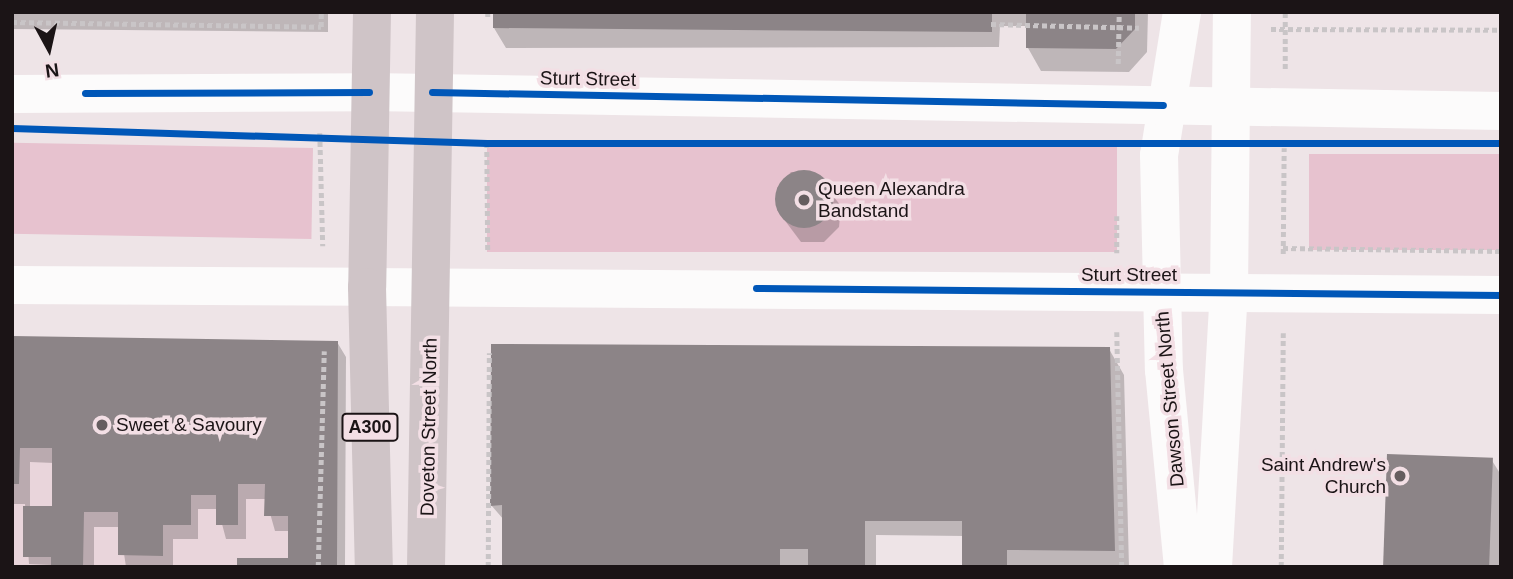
<!DOCTYPE html>
<style>
body{margin:0}
#map{position:relative;width:1513px;height:579px;overflow:hidden;background:#eee4e7;font-family:Helvetica,sans-serif}
div>[style]{position:absolute}
.built>*{inset:0;background:#e9d5db;transform-origin:0 0}
.green>*{inset:0;background:#e7c2cf;transform-origin:0 0}
.shadow>*{inset:0;background:#0003}
.building>*{inset:0;background:#8c8487;transform-origin:0 0}
.round{border-radius:50%}
.path>*{height:4.5px;margin-top:-2.25px;transform-origin:0;background:repeating-linear-gradient(90deg,#c9c5c7 0 5px,transparent 0 8.5px)}
.minor>*{height:38px;margin:-19px;padding:0 19px;transform-origin:19px;border-radius:19px;background:#fcfbfb}
.tertiary>*{height:38px;margin:-19px;padding:0 19px;transform-origin:19px;border-radius:19px;background:#fcfbfb}
.secondary>*{height:38px;margin:-19px;padding:0 19px;transform-origin:19px;border-radius:19px;background:#fcfbfb}
.trunk>*{height:38px;margin:-19px;padding:0 19px;transform-origin:19px;border-radius:19px;background:#cfc4c7}
.cycleway>*{height:7px;margin:-3.5px;padding:0 3.5px;transform-origin:3.5px;border-radius:3.5px;background:#0057b8}
.dots>*{width:19px;height:19px;translate:-50% -50%;box-sizing:border-box;border:4px solid #f3dfe5;border-radius:50%}
span{translate:-50% -50%;white-space:nowrap;text-align:center;line-height:1.15;-webkit-text-stroke:7px #f3dfe5;paint-order:stroke}
.shield-label span{padding:2px 5px;background:#f3dfe5;border:2px solid;border-radius:5px;-webkit-text-stroke-width:0}
.shield-label{font-size:18px;color:#1b1416;font-weight:700}
.street-label{font-size:19px;color:#1b1416}
.poi-label{font-size:19px;color:#1b1416}
.left{translate:0 -50%;text-align:left}
.right{translate:-100% -50%;text-align:right}
.frame{position:absolute;inset:0;border:14px solid #1b1416;pointer-events:none}
.north{position:absolute;left:14px;top:14px;width:70px;height:70px;-webkit-text-stroke:5px #f3dfe5;paint-order:stroke;rotate:172deg;font-size:19px;font-weight:700;line-height:28px;text-align:center;color:#1b1416}
.north::after{content:'';display:block;margin:auto;width:24px;height:32px;background:#1b1416;clip-path:polygon(50% 0,100% 100%,50% 72%,0 100%)}
</style>
<div id="map">
<div class="built">
<i style="left:12px;top:359px;width:315px;height:208px;rotate:1deg"></i>
</div>
<div class="green">
<i style="left:487px;top:143px;width:630px;height:109px"></i>
<i style="left:313px;top:148px;width:91px;height:301px;rotate:91deg"></i>
<i style="left:1309px;top:154px;width:192px;height:96px"></i>
</div>
<div class="shadow">
<i style="clip-path:polygon(12px 12px,328px 12px,328px 32px,12px 29px)"></i>
<i style="clip-path:polygon(494px 12px,1148px 12px,1147px 52px,1129px 72px,1041px 71px,1028px 48px,1028px 26px,1000px 26px,999px 47px,506px 48px,494px 28px)"></i>
<i style="clip-path:polygon(791px 172px,815px 173px,841px 206px,839px 227px,824px 242px,801px 242px,777px 210px,777px 188px)"></i>
<i style="clip-path:polygon(evenodd,12px 337px,337px 342px,346px 357px,345px 567px,239px 567px,289px 560px,289px 531px,275px 531px,266px 499px,246px 499px,246px 539px,226px 539px,218px 509px,198px 509px,198px 539px,173px 539px,173px 567px,126px 567px,120px 527px,94px 527px,94px 567px,29px 564px,25px 504px,12px 504px,12px 337px,30px 462px,54px 463px,53px 514px,30px 508px,30px 462px)"></i>
<i style="clip-path:polygon(1109px 349px,1124px 375px,1129px 567px,964px 567px,964px 536px,876px 535px,876px 567px,505px 567px,504px 520px,491px 505px)"></i>
<i style="clip-path:polygon(1491px 459px,1501px 475px,1501px 567px,1386px 567px)"></i>
</div>
<div class="building">
<i style="clip-path:polygon(493px 12px,992px 12px,992px 32px,493px 28px)"></i>
<i style="clip-path:polygon(1026px 12px,1135px 12px,1135px 29px,1116px 49px,1026px 48px)"></i>
<i class="round" style="left:775px;top:170px;width:58px;height:58px"></i>
<i style="clip-path:polygon(12px 336px,338px 341px,337px 567px,237px 567px,237px 558px,288px 558px,288px 516px,264px 516px,265px 484px,238px 484px,238px 525px,216px 525px,216px 495px,191px 495px,191px 525px,163px 525px,163px 556px,118px 555px,118px 512px,84px 512px,83px 567px,51px 567px,51px 557px,23px 557px,23px 506px,52px 506px,52px 448px,20px 448px,19px 484px,12px 484px)"></i>
<i style="clip-path:polygon(491px 344px,1110px 347px,1115px 551px,1007px 550px,1007px 567px,962px 567px,962px 521px,865px 521px,865px 567px,808px 567px,808px 549px,780px 549px,780px 567px,502px 567px,502px 505px,490px 506px)"></i>
<i style="left:1387px;top:454px;width:106px;height:113px;rotate:2deg"></i>
</div>
<div class="path">
<i style="left:488px;top:12px;width:6px;rotate:90deg"></i>
<i style="left:12px;top:22px;width:309px;rotate:0.9deg"></i>
<i style="left:321px;top:27px;width:15px;rotate:-90deg"></i>
<i style="left:991px;top:24px;width:148px;rotate:1.5deg"></i>
<i style="left:1271px;top:29px;width:230px;rotate:0.2deg"></i>
<i style="left:1118px;top:64px;width:52px;rotate:-88.9deg"></i>
<i style="left:1285px;top:69px;width:57px;rotate:-90deg"></i>
<i style="left:320px;top:133px;width:113px;rotate:88.5deg"></i>
<i style="left:487px;top:143px;width:107px;rotate:89.5deg"></i>
<i style="left:1117px;top:216px;width:37px;rotate:90deg"></i>
<i style="left:1283px;top:248px;width:218px;rotate:0.8deg"></i>
<i style="left:1283px;top:254px;width:106px;rotate:-89.5deg"></i>
<i style="left:1117px;top:332px;width:235px;rotate:88.8deg"></i>
<i style="left:318px;top:567px;width:216px;rotate:-88.4deg"></i>
<i style="left:488px;top:567px;width:214px;rotate:-89.7deg"></i>
<i style="left:1281px;top:567px;width:234px;rotate:-89.5deg"></i>
</div>
<div class="minor">
<i style="left:1182px;top:12px;width:145px;rotate:99.1deg"></i>
<i style="left:1159px;top:155px;width:215px;rotate:88.7deg"></i>
<i style="left:1164px;top:370px;width:198px;rotate:84.5deg"></i>
<i style="left:1213px;top:567px;width:276px;rotate:-86.7deg"></i>
<i style="left:1229px;top:291px;width:279px;rotate:-89.4deg"></i>
</div>
<div class="tertiary">
<i style="left:12px;top:94px;width:357px;rotate:-0.3deg"></i>
<i style="left:12px;top:285px;width:355px;rotate:0.3deg"></i>
</div>
<div class="secondary">
<i style="left:369px;top:92px;width:1132px;rotate:0.96deg"></i>
<i style="left:367px;top:287px;width:1134px;rotate:0.4deg"></i>
</div>
<div class="trunk">
<i style="left:372px;top:12px;width:275px;rotate:91deg"></i>
<i style="left:367px;top:287px;width:280px;rotate:88.6deg"></i>
<i style="left:426px;top:567px;width:555px;rotate:-89.07deg"></i>
</div>
<div class="cycleway">
<i style="left:432px;top:92px;width:731px;rotate:1.02deg"></i>
<i style="left:85px;top:93px;width:284px;rotate:-0.2deg"></i>
<i style="left:12px;top:128px;width:475px;rotate:1.8deg"></i>
<i style="left:487px;top:143px;width:1014px"></i>
<i style="left:756px;top:288px;width:745px;rotate:0.54deg"></i>
</div>
<div class="dots">
<i style="left:804px;top:200px;background:#655d5f"></i>
<i style="left:102px;top:425px;background:#655d5f"></i>
<i style="left:1400px;top:476px;background:#655d5f"></i>
</div>
<div class="shield-label">
<span style="left:370px;top:427px">A300</span>
</div>
<div class="street-label">
<span style="left:588px;top:79px;rotate:1deg">Sturt Street</span>
<span style="left:1129px;top:275px">Sturt Street</span>
<span style="left:1170px;top:399px;rotate:-95deg">Dawson Street North</span>
<span style="left:429px;top:427px;rotate:-89deg">Doveton Street North</span>
</div>
<div class="poi-label">
<span class="left" style="left:818px;top:200px">Queen Alexandra<br>Bandstand</span>
<span class="left" style="left:116px;top:425px">Sweet &amp; Savoury</span>
<span class="right" style="left:1386px;top:476px">Saint Andrew's<br>Church</span>
</div>
<div class="frame"></div>
<div class="north">N</div>
</div>
